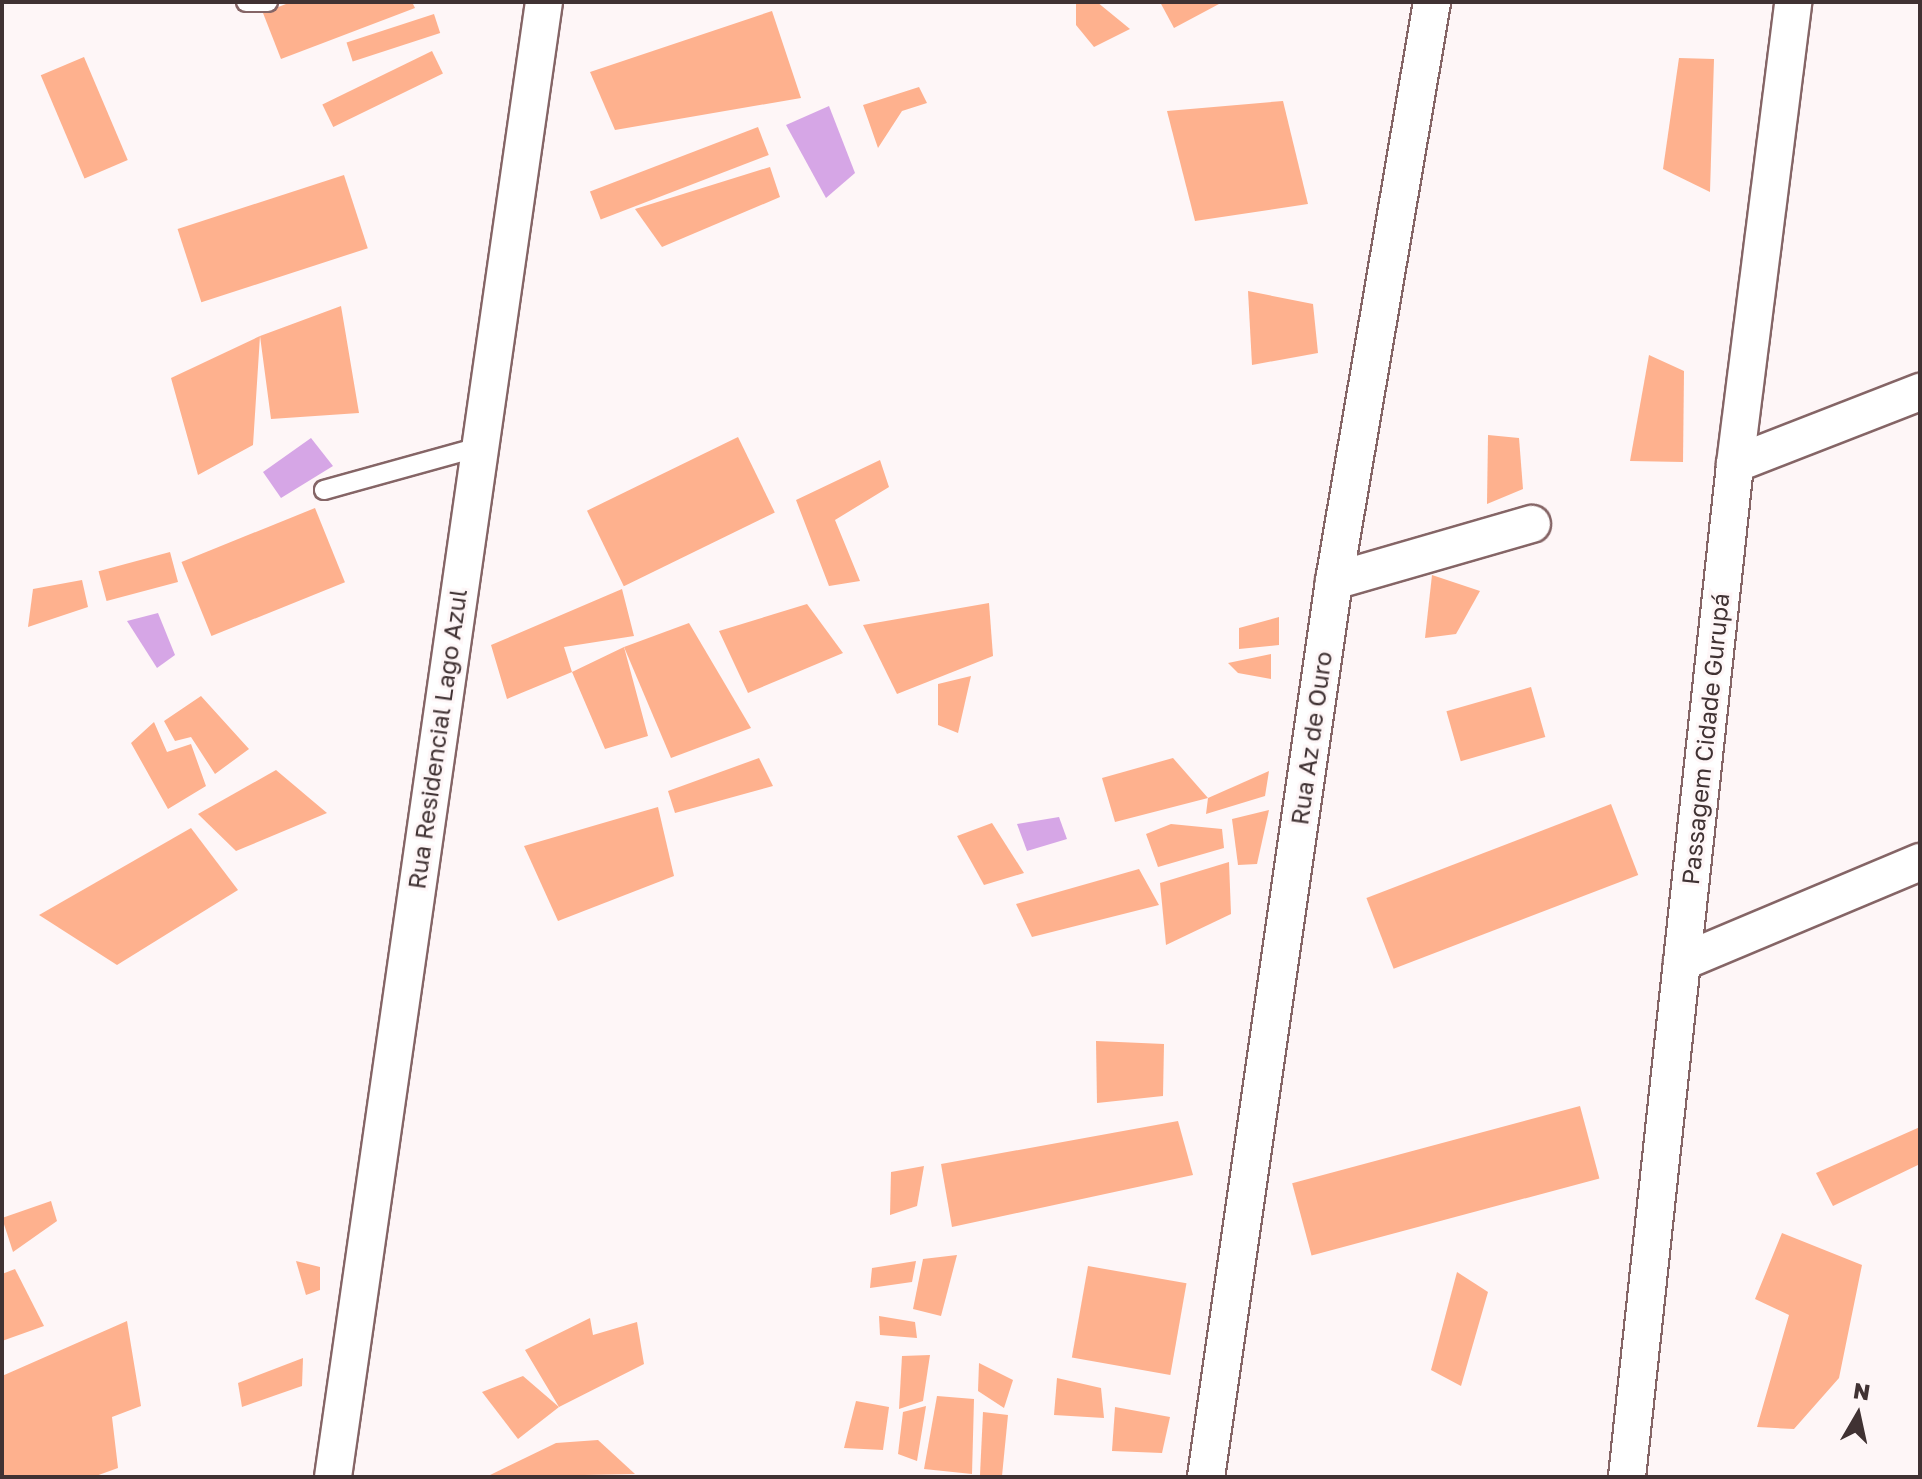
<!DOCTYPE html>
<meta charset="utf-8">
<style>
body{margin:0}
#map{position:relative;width:1922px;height:1479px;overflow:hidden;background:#fef6f7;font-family:"Golos Text",sans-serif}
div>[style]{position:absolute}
.water>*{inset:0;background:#d6a6e6}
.building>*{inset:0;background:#feb18e;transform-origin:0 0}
.roads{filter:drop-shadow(2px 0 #856566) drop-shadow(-2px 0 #856566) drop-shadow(0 2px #856566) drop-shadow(0 -2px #856566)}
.service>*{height:18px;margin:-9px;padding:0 9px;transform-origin:9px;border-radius:9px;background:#fff}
.minor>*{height:36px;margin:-18px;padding:0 18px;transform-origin:18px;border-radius:18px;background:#fff}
span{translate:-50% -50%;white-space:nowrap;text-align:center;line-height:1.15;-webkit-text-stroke:6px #fef6f7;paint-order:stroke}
.street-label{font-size:24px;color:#403233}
.frame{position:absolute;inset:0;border:4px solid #403233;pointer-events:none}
.north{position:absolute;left:1818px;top:1375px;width:80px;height:80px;-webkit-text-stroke:6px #fef6f7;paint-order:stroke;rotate:9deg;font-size:22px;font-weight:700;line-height:32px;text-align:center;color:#403233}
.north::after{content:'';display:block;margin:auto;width:28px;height:36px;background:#403233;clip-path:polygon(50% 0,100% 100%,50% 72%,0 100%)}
</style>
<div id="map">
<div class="water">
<i style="clip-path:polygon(829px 106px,855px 173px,826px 198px,786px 125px)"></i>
<i style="clip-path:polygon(311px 438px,333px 466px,281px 498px,263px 472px)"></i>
<i style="clip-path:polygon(158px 613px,175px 655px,157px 668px,127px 621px)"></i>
<i style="clip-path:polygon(1059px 817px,1067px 839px,1027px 851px,1017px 824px)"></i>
</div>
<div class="building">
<i style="clip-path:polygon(291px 2px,412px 2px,415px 8px,281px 59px,263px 13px)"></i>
<i style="clip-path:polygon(1076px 2px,1097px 2px,1130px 29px,1094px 47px,1076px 25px)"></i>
<i style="clip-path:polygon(1160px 2px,1217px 2px,1219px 4px,1174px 28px)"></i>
<i style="clip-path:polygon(772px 11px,801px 98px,615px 130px,590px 72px)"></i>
<i style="left:434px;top:14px;width:20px;height:92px;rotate:72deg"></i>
<i style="left:432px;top:51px;width:25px;height:122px;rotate:64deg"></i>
<i style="left:84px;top:57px;width:112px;height:47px;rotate:67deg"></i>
<i style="clip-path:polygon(1679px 58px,1714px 59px,1710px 192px,1663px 169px)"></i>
<i style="clip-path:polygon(919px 87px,927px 103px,902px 111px,878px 148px,863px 105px)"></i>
<i style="clip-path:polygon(1283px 101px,1308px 204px,1195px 221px,1167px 111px)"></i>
<i style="left:758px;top:127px;width:30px;height:180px;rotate:69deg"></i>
<i style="clip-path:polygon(770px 167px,780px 197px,662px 247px,635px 209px)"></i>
<i style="left:344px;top:175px;width:77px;height:175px;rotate:72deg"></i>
<i style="clip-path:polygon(1248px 291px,1313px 304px,1318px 353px,1252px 365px)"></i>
<i style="clip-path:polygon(341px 306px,359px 413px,271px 419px,260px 336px,253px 445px,198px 475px,171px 378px,260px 336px)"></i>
<i style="clip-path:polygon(1649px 355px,1684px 371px,1683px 462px,1630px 461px)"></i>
<i style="clip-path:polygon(1488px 435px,1519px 438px,1523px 489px,1487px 504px)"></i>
<i style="left:738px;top:437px;width:84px;height:168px;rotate:64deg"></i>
<i style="clip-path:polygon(880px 460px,889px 487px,835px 520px,860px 581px,829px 586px,796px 500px)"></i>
<i style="left:315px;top:508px;width:80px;height:144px;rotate:68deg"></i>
<i style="left:170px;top:552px;width:31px;height:74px;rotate:75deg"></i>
<i style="clip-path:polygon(1432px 575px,1480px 591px,1456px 634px,1425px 638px)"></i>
<i style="clip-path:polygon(82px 580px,88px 607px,28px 627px,33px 589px)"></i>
<i style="clip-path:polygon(622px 589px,634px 636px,564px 647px,572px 672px,624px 647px,648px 736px,605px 749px,572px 672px,507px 699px,491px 645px)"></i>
<i style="clip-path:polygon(989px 603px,993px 656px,897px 694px,863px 625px)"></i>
<i style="clip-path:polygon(807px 604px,843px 653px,748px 693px,719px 631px)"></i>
<i style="clip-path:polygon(1279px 617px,1279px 645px,1239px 649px,1239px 628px)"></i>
<i style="clip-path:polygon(689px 623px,751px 728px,671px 758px,624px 647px)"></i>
<i style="clip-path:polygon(1271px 654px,1271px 679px,1238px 673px,1228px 663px)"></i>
<i style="clip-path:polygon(971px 676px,958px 733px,938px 725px,938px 684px)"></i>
<i style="left:1531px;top:687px;width:52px;height:88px;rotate:74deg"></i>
<i style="clip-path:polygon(201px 696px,249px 749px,215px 774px,191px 737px,175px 741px,164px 721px)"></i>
<i style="clip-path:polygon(154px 722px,167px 752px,191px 744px,206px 786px,168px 809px,131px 743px)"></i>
<i style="clip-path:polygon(759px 758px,773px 786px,675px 813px,668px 791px)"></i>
<i style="clip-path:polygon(1173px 758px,1208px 798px,1115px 822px,1102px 778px)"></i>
<i style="clip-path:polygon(276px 770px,327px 813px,236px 851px,198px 814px)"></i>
<i style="clip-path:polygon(1269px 771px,1265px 796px,1206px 814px,1208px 798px)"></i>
<i style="left:1611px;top:804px;width:76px;height:262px;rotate:69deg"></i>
<i style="clip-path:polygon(658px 807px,674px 876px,558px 921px,524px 846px)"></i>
<i style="clip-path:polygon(1269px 810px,1257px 864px,1238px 865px,1232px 819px)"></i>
<i style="clip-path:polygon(992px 823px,1024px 873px,984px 885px,957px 836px)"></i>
<i style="clip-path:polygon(1171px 824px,1222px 829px,1224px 848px,1158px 867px,1146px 834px)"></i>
<i style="clip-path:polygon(191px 828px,238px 890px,117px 965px,39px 915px)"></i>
<i style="clip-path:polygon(1229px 862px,1231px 914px,1166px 945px,1160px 883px)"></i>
<i style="clip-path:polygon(1139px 869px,1159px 905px,1032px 937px,1016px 904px)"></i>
<i style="clip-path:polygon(1096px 1041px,1164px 1044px,1163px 1096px,1097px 1103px)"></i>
<i style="left:1580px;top:1106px;width:75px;height:298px;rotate:75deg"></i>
<i style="clip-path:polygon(1178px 1121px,1193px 1175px,952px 1227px,941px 1164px)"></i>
<i style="clip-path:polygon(1920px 1127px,1920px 1164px,1833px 1206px,1816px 1173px)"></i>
<i style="clip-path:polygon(924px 1166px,917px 1206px,890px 1215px,891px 1172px)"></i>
<i style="clip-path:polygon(51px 1201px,57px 1221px,13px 1252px,2px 1218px)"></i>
<i style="clip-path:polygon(1782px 1233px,1862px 1265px,1839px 1378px,1794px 1429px,1757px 1427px,1789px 1315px,1755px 1299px)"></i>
<i style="clip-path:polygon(957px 1255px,941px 1316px,913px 1309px,923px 1259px)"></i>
<i style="clip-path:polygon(296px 1261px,320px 1267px,320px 1290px,306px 1295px)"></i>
<i style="clip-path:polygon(916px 1261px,912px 1282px,870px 1288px,872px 1268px)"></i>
<i style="left:1088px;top:1266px;width:100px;height:93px;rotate:10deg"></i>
<i style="clip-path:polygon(15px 1269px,44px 1326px,2px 1341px,2px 1274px)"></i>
<i style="clip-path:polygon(1457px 1272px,1488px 1292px,1461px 1386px,1431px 1370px)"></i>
<i style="clip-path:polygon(879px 1316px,915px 1322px,917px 1338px,880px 1335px)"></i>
<i style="clip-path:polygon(590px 1318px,593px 1335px,637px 1322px,644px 1364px,559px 1407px,525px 1350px)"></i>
<i style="clip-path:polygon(127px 1321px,141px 1406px,112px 1417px,118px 1468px,93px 1477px,2px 1477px,2px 1376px)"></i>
<i style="clip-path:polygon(930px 1355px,923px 1401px,899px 1409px,902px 1356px)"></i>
<i style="clip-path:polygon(303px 1358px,302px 1386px,242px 1407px,238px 1383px)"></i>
<i style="clip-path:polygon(979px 1363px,1013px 1380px,1004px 1408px,978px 1391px)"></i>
<i style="clip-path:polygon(523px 1376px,559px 1407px,518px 1439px,482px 1392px)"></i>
<i style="clip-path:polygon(1057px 1378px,1101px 1388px,1104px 1418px,1054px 1415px)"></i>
<i style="clip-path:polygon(937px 1396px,974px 1399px,972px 1474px,924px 1469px)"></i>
<i style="clip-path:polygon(856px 1401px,889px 1407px,883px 1450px,844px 1448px)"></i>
<i style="clip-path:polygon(926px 1406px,917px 1461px,898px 1454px,903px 1412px)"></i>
<i style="clip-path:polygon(1115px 1407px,1170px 1417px,1162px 1453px,1112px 1451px)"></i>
<i style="clip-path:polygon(983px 1412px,1008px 1415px,1002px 1476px,980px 1475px)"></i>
<i style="clip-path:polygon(598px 1440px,635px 1474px,486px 1477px,556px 1443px)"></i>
</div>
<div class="roads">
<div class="service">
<i style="left:246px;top:2px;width:22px"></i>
<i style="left:324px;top:490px;width:161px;rotate:-15.5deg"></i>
</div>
<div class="minor">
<i style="left:1735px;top:464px;width:199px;rotate:-21.3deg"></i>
<i style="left:1334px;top:581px;width:206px;rotate:-16.1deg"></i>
<i style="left:1682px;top:962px;width:258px;rotate:-22.8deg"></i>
<i style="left:333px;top:1477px;width:1490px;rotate:-81.86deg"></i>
<i style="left:1206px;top:1477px;width:905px;rotate:-81.87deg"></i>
<i style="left:1334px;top:581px;width:587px;rotate:-80.39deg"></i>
<i style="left:1627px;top:1477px;width:1019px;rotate:-83.91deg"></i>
<i style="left:1735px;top:464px;width:466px;rotate:-82.8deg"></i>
</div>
</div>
<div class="street-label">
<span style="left:1311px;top:738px;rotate:-82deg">Rua Az de Ouro</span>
<span style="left:437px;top:739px;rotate:-82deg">Rua Residencial Lago Azul</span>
<span style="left:1705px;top:739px;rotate:-84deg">Passagem Cidade Gurupá</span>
</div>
<div class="frame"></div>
<div class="north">N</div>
</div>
